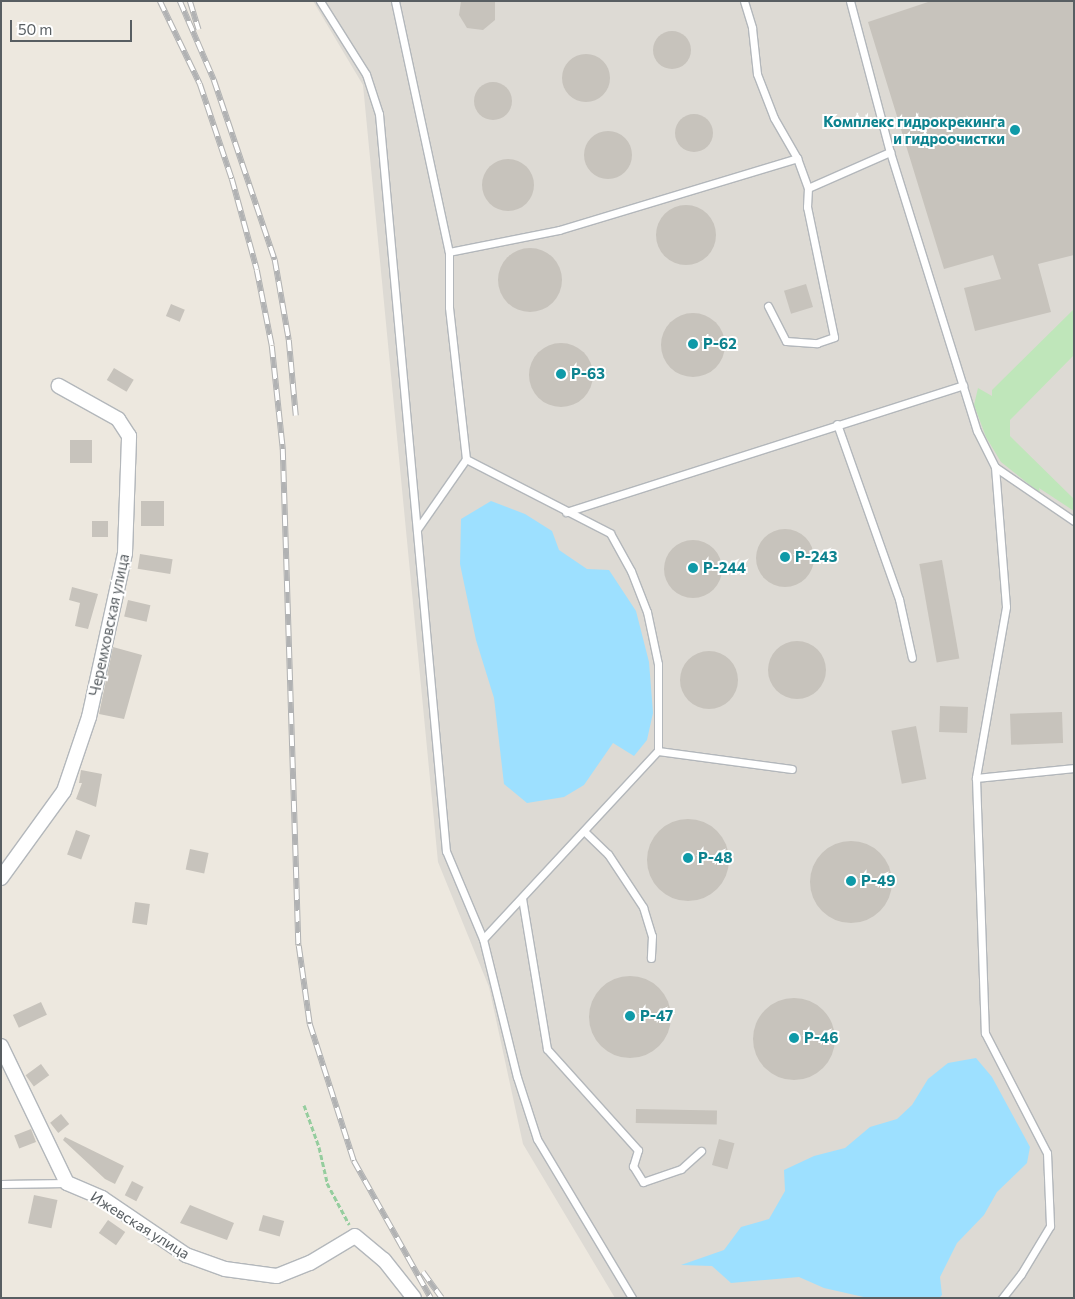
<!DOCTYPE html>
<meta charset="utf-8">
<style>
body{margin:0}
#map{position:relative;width:1075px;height:1299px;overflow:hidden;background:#ede8df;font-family:Commissioner,sans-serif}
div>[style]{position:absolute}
.industrial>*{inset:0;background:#dddad4}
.green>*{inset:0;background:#bfe6ba}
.water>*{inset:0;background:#9de0ff}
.building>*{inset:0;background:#c7c3bc;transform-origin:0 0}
.round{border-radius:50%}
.path>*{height:3px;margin-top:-1.5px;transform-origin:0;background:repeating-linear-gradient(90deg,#95cd9e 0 5px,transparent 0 7.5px)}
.roads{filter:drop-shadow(1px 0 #b3b7bb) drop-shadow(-1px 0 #b3b7bb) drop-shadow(0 1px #b3b7bb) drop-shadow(0 -1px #b3b7bb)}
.service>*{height:7px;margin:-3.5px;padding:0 3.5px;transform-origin:3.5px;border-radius:3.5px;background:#fff}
.minor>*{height:14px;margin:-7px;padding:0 7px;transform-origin:7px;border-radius:7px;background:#fff}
.rail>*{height:5.5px;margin-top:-2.75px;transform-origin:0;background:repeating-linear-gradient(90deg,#fff 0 11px,#b1b2b3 0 22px);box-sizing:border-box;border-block:1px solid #b1b2b3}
.dots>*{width:14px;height:14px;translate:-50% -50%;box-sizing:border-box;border:2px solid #fff;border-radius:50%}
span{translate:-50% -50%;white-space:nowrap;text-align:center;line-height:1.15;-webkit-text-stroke:4px #fff;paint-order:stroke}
.culture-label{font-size:15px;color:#0d838f;font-weight:700}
.right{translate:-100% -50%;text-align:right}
.left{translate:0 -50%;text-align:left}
.street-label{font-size:15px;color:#585e62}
.frame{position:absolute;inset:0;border:2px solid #585e62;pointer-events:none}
.scale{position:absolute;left:10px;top:20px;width:122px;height:22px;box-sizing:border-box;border:2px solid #585e62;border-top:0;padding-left:6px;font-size:15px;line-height:18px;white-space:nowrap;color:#585e62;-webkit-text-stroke:4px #fff;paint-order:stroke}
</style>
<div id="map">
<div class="industrial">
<i style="clip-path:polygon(313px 1px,1074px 1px,1074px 1298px,615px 1298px,523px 1144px,489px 987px,438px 862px,363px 85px)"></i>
</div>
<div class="green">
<i style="clip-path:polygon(1074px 309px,1074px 355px,1010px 420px,1010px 436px,1074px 499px,1074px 511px,1039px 488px,1040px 493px,1001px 462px,986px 437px,974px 405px,978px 388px,992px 396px,992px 390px)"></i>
</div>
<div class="water">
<i style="clip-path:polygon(491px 501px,525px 514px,552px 531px,559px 550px,587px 569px,609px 570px,636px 611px,649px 662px,653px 713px,647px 740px,634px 756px,613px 743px,584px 785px,564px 797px,527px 803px,504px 784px,494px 698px,476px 640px,460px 564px,461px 519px)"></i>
<i style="clip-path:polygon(976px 1058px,992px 1077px,1030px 1147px,1027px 1163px,997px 1192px,984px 1215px,957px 1243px,940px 1277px,942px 1295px,939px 1298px,868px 1298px,824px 1288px,799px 1277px,731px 1283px,712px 1266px,681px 1265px,724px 1250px,741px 1227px,769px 1219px,785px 1191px,784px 1170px,814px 1156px,845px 1148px,870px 1127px,897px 1119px,912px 1105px,928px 1079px,948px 1063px)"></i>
</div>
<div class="building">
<i style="clip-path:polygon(461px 1px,495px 1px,495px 20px,483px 30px,467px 28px,459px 15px)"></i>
<i style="clip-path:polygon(931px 1px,1074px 1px,1074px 255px,1038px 264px,1051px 312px,975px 331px,964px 288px,1001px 279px,993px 255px,944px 269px,868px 22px)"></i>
<i class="round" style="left:653px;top:31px;width:38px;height:38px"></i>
<i class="round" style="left:562px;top:54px;width:48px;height:48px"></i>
<i class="round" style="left:474px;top:82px;width:38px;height:38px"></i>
<i class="round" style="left:675px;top:114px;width:38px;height:38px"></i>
<i class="round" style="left:584px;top:131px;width:48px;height:48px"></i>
<i class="round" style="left:482px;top:159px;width:52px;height:52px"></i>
<i class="round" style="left:656px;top:205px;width:60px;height:60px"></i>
<i class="round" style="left:498px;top:248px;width:64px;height:64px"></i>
<i style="left:806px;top:284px;width:24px;height:23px;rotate:73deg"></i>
<i style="left:171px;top:304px;width:15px;height:13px;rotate:23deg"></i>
<i class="round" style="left:661px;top:313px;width:64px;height:64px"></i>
<i class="round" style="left:529px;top:343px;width:64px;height:64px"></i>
<i style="left:114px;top:368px;width:23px;height:14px;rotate:31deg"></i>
<i style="left:92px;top:440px;width:23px;height:22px;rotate:90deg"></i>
<i style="left:141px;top:501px;width:23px;height:25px"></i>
<i style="left:92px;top:521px;width:16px;height:16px"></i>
<i class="round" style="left:756px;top:529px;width:58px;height:58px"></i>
<i class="round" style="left:664px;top:540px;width:58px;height:58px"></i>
<i style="left:140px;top:554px;width:33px;height:15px;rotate:9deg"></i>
<i style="left:942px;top:560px;width:100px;height:23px;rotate:80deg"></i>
<i style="clip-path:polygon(72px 587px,98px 594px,88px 629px,75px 626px,80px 603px,69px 600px)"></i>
<i style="left:128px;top:600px;width:23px;height:17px;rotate:13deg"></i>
<i class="round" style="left:768px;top:641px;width:58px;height:58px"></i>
<i style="clip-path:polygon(113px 647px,142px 655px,124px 719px,99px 714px)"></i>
<i class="round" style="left:680px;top:651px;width:58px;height:58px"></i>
<i style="left:940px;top:706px;width:28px;height:26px;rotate:2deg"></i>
<i style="left:1062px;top:712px;width:31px;height:52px;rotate:88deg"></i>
<i style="left:916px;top:726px;width:54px;height:25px;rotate:79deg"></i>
<i style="clip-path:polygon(81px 770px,102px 774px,96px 807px,76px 799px,82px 783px,79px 783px)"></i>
<i class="round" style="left:647px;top:819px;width:82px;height:82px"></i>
<i style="left:76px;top:830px;width:15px;height:26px;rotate:20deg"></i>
<i class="round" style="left:810px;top:841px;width:82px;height:82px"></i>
<i style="left:190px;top:849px;width:19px;height:21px;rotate:12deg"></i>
<i style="left:135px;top:902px;width:15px;height:21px;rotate:8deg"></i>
<i class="round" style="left:589px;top:976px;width:82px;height:82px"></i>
<i class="round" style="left:753px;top:998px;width:82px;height:82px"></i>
<i style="left:41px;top:1002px;width:14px;height:31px;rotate:65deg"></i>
<i style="left:41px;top:1064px;width:14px;height:19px;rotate:54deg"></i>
<i style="left:636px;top:1109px;width:81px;height:14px;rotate:1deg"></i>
<i style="left:61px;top:1114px;width:13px;height:14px;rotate:51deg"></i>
<i style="left:31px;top:1129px;width:14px;height:18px;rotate:69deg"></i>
<i style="clip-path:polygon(65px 1137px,124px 1166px,115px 1184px,105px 1179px,63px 1140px)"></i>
<i style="left:719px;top:1139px;width:16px;height:27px;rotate:15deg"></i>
<i style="left:132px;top:1181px;width:13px;height:16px;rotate:27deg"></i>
<i style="left:34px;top:1195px;width:24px;height:29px;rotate:12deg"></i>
<i style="clip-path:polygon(190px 1205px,234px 1223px,227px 1240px,180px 1223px)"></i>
<i style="left:263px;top:1215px;width:22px;height:16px;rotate:16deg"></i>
<i style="left:108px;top:1220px;width:21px;height:16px;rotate:35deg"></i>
</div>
<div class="path">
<i style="left:304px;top:1105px;width:45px;rotate:70.3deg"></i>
<i style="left:319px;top:1147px;width:37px;rotate:77deg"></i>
<i style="left:327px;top:1183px;width:47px;rotate:61.8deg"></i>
</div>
<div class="roads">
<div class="service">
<i style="left:320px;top:1px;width:86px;rotate:57.8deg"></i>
<i style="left:366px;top:74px;width:42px;rotate:72deg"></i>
<i style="left:379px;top:114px;width:740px;rotate:84.81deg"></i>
<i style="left:446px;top:851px;width:95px;rotate:67.2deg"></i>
<i style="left:483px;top:939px;width:142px;rotate:76.2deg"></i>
<i style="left:517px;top:1077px;width:65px;rotate:72.1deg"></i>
<i style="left:537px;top:1139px;width:185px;rotate:59.1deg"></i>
<i style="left:395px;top:1px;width:257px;rotate:77.9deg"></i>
<i style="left:744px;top:1px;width:28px;rotate:73deg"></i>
<i style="left:752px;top:28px;width:46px;rotate:83.8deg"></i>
<i style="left:757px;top:74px;width:47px;rotate:68.9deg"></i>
<i style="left:774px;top:118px;width:46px;rotate:60.1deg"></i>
<i style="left:850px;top:1px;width:156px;rotate:75.2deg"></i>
<i style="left:890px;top:152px;width:292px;rotate:72.7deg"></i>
<i style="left:977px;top:431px;width:40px;rotate:63.4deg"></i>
<i style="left:995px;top:467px;width:96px;rotate:34.4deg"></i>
<i style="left:768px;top:306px;width:39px;rotate:63deg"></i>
<i style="left:786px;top:341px;width:31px;rotate:4deg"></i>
<i style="left:817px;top:343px;width:18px;rotate:-19deg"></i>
<i style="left:834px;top:337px;width:133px;rotate:-101.7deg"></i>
<i style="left:807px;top:207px;width:19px;rotate:-87deg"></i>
<i style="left:837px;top:424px;width:186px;rotate:70.5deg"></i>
<i style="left:899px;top:599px;width:60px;rotate:77.6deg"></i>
<i style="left:995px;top:467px;width:140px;rotate:85.5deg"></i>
<i style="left:1006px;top:607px;width:174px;rotate:100deg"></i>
<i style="left:976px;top:778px;width:255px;rotate:88deg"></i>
<i style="left:985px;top:1033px;width:135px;rotate:62.7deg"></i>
<i style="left:1047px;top:1153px;width:73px;rotate:87.6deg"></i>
<i style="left:1050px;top:1226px;width:56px;rotate:121.1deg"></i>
<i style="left:1021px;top:1274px;width:31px;rotate:128deg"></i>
<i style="left:566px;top:512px;width:417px;rotate:-17.7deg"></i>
<i style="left:418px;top:528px;width:84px;rotate:-55.2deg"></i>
<i style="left:658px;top:751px;width:135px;rotate:7.7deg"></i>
<i style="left:976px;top:778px;width:99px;rotate:-5.8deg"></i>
<i style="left:585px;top:832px;width:32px;rotate:44deg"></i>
<i style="left:608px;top:854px;width:64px;rotate:56.6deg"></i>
<i style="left:643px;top:907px;width:30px;rotate:73deg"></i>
<i style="left:652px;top:936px;width:22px;rotate:93deg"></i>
<i style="left:522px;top:898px;width:153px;rotate:80.6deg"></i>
<i style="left:547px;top:1049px;width:136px;rotate:48deg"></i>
<i style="left:638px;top:1150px;width:17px;rotate:107deg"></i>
<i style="left:633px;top:1166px;width:19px;rotate:58deg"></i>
<i style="left:643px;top:1182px;width:40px;rotate:-18.9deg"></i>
<i style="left:681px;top:1169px;width:27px;rotate:-42deg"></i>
<i style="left:483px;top:939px;width:257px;rotate:-47.1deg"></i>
<i style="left:658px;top:751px;width:87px;rotate:-90deg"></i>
<i style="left:658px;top:664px;width:53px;rotate:-101.9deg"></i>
<i style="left:647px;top:612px;width:44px;rotate:-111.3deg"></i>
<i style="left:631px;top:571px;width:43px;rotate:-118.9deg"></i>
<i style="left:610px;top:533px;width:162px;rotate:-152.8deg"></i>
<i style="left:466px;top:459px;width:153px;rotate:-96.4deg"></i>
<i style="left:449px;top:307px;width:55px;rotate:-90deg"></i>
<i style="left:449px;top:252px;width:112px;rotate:-11.3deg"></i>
<i style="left:559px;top:230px;width:249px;rotate:-16.8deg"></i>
<i style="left:797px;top:158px;width:32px;rotate:70deg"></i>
<i style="left:808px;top:188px;width:90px;rotate:-23.7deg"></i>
<i style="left:1px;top:1184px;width:66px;rotate:-0.9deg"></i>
</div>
<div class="minor">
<i style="left:1px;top:878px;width:107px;rotate:-54.1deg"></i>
<i style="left:64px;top:791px;width:78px;rotate:-71.3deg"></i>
<i style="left:89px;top:717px;width:168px;rotate:-77.6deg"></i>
<i style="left:125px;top:553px;width:117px;rotate:-88deg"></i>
<i style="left:129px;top:436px;width:20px;rotate:-123deg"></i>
<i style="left:118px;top:419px;width:68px;rotate:-150.8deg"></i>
<i style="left:1px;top:1046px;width:152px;rotate:64.3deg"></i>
<i style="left:67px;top:1183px;width:38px;rotate:23deg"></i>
<i style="left:102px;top:1198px;width:102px;rotate:34.2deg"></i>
<i style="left:186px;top:1255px;width:41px;rotate:19.7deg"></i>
<i style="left:225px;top:1269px;width:52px;rotate:7.7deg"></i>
<i style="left:277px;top:1276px;width:35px;rotate:-22deg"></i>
<i style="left:310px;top:1263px;width:52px;rotate:-31deg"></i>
<i style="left:355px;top:1236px;width:38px;rotate:40deg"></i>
<i style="left:384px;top:1260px;width:48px;rotate:51.7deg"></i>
</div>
</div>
<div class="rail">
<i style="left:160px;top:1px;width:92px;rotate:64.3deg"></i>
<i style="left:200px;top:84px;width:100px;rotate:71.4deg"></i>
<i style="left:232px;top:179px;width:94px;rotate:74.6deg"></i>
<i style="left:257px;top:270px;width:77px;rotate:78.8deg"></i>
<i style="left:272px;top:346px;width:104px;rotate:83.9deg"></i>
<i style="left:283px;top:449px;width:497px;rotate:88.2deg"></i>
<i style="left:299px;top:946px;width:79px;rotate:82deg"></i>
<i style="left:310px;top:1024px;width:144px;rotate:72.2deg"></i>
<i style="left:354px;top:1161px;width:157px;rotate:60.7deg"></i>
<i style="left:180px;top:1px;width:86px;rotate:66.7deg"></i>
<i style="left:214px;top:80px;width:190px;rotate:71.3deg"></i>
<i style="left:275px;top:260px;width:81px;rotate:80.1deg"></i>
<i style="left:289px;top:340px;width:76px;rotate:84.7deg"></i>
<i style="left:190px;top:1px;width:30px;rotate:73deg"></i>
<i style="left:423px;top:1272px;width:32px;rotate:54deg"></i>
</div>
<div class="dots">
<i style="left:1015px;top:130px;background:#0f9aa8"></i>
<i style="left:693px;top:344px;background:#0f9aa8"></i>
<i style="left:561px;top:374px;background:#0f9aa8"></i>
<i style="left:785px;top:557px;background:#0f9aa8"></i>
<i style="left:693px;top:568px;background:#0f9aa8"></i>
<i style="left:688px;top:858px;background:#0f9aa8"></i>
<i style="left:851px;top:881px;background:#0f9aa8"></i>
<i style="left:630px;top:1016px;background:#0f9aa8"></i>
<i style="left:794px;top:1038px;background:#0f9aa8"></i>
</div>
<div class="culture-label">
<span class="right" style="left:1005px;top:130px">Комплекс гидрокрекинга<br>и гидроочистки</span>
<span class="left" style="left:703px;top:344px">Р-62</span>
<span class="left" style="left:571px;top:374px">Р-63</span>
<span class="left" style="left:795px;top:557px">Р-243</span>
<span class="left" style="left:703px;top:568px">Р-244</span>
<span class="left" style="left:698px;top:858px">Р-48</span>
<span class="left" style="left:861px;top:881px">Р-49</span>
<span class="left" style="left:640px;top:1016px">Р-47</span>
<span class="left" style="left:804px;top:1038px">Р-46</span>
</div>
<div class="street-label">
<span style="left:109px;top:625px;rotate:-78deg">Черемховская улица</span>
<span style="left:140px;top:1225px;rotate:32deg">Ижевская улица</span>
</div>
<div class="frame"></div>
<div class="scale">50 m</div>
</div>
